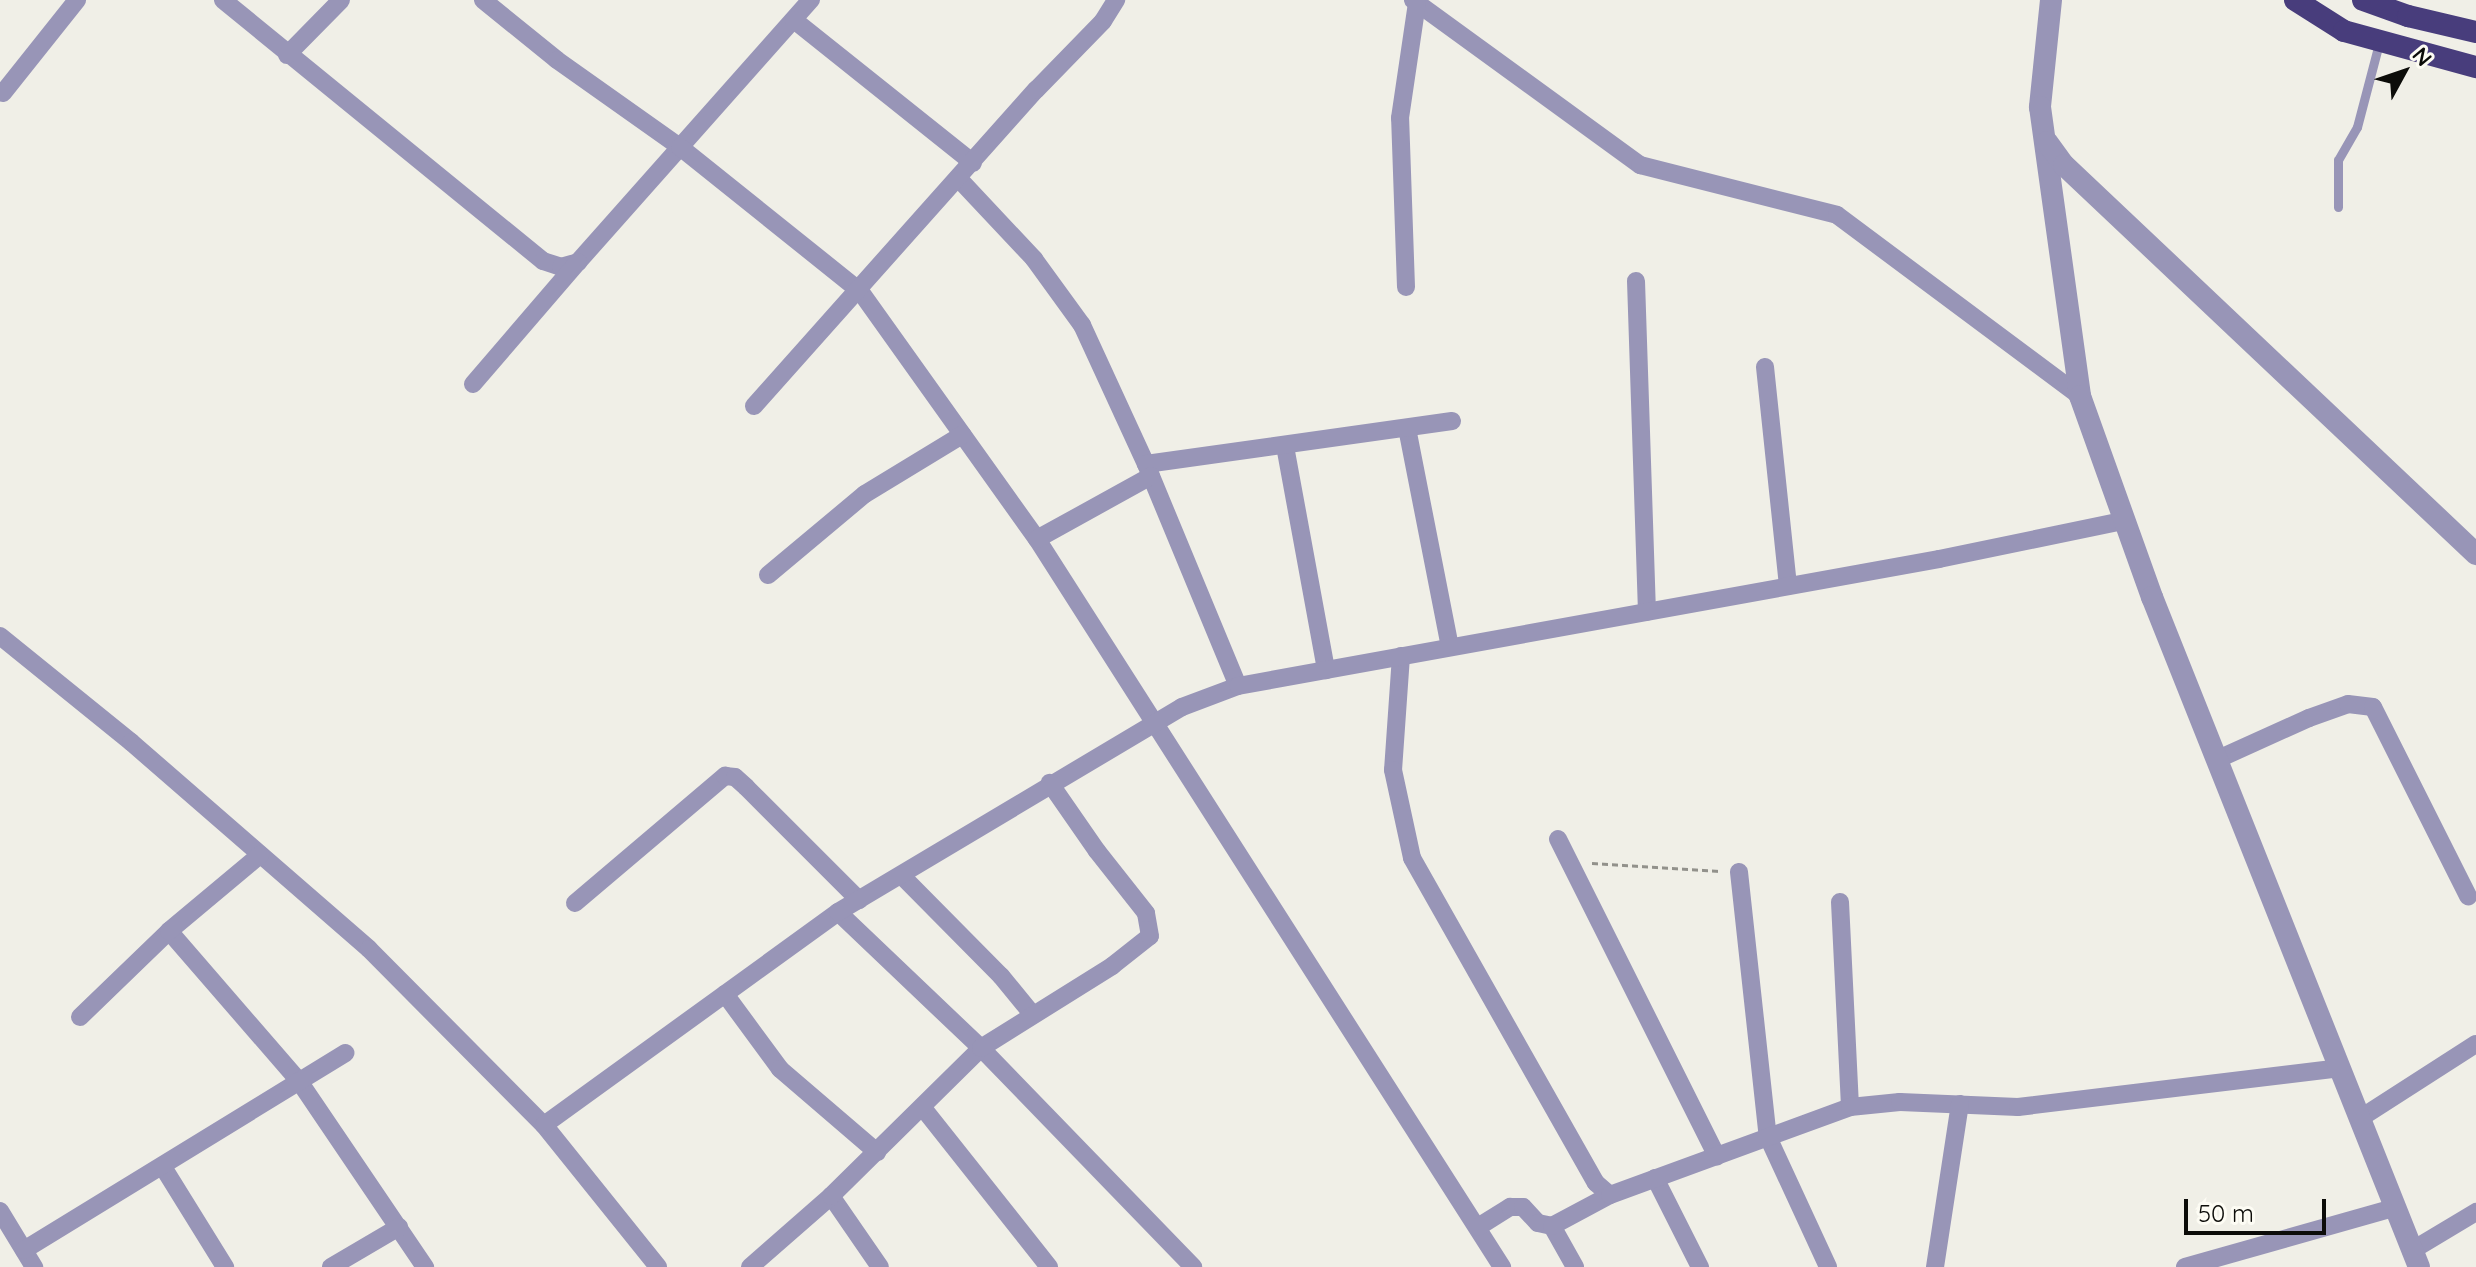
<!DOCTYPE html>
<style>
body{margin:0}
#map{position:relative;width:2476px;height:1267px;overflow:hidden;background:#f0efe7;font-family:Quicksand,sans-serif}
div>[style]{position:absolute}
.path>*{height:3px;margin-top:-1.5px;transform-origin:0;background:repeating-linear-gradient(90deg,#92918b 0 6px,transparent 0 10px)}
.service>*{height:9px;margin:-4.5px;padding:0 4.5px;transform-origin:4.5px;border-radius:4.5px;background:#9895b7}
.minor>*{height:18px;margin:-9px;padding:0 9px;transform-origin:9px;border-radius:9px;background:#9895b7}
.tertiary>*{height:22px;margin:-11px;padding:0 11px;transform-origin:11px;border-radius:11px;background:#9895b7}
.trunk>*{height:22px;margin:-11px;padding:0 11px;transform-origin:11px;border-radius:11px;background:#483d7c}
span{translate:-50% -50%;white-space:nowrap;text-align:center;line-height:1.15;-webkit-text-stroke:8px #fdfcf4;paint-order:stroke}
.north{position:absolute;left:2364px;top:32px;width:80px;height:80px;-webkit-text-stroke:6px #fdfcf4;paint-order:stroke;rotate:50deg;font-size:22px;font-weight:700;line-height:32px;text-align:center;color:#0c0c09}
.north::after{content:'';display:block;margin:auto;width:28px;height:36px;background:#0c0c09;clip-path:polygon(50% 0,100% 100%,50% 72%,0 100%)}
.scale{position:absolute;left:2184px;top:1199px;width:142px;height:36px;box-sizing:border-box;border:4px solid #0c0c09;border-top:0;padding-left:10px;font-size:24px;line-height:28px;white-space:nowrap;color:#0c0c09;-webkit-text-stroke:6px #fdfcf4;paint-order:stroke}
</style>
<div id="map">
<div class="path">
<i style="left:1592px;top:863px;width:128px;rotate:3.6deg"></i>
</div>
<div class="service">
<i style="left:2338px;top:207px;width:47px;rotate:-90deg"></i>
<i style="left:2338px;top:160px;width:38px;rotate:-60deg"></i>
<i style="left:2357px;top:127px;width:87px;rotate:-75.3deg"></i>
</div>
<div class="minor">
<i style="left:223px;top:0;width:413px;rotate:39.2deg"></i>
<i style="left:543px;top:261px;width:19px;rotate:18deg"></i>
<i style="left:561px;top:267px;width:18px;rotate:-16deg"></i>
<i style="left:578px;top:262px;width:351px;rotate:-48.4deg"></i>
<i style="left:483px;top:0;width:95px;rotate:39deg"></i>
<i style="left:557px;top:60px;width:151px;rotate:35.3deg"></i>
<i style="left:680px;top:147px;width:231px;rotate:38.7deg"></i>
<i style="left:860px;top:291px;width:305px;rotate:54.5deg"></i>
<i style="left:1037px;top:539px;width:864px;rotate:57.43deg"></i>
<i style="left:1413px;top:0;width:281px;rotate:36deg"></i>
<i style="left:1640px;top:165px;width:203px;rotate:14.2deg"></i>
<i style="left:1837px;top:215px;width:303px;rotate:36.7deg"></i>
<i style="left:794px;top:20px;width:229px;rotate:38.6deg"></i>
<i style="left:287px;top:55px;width:77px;rotate:-45.5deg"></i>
<i style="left:3px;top:93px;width:119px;rotate:-51.5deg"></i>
<i style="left:959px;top:179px;width:110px;rotate:46.8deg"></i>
<i style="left:1034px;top:259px;width:82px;rotate:54deg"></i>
<i style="left:1082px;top:325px;width:153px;rotate:65.3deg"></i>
<i style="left:1146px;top:464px;width:240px;rotate:67.5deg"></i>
<i style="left:1636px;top:281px;width:331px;rotate:88.1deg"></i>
<i style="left:1406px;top:287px;width:169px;rotate:-92deg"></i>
<i style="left:1400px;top:118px;width:116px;rotate:-81.6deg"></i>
<i style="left:1765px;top:367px;width:220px;rotate:84deg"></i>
<i style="left:473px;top:384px;width:161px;rotate:-49.3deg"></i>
<i style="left:754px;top:406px;width:424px;rotate:-48.3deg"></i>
<i style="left:1036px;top:90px;width:96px;rotate:-45.8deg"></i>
<i style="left:1103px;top:21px;width:25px;rotate:-58deg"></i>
<i style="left:1407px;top:428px;width:223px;rotate:78.9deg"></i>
<i style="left:1285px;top:446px;width:228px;rotate:79.6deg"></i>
<i style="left:1146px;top:464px;width:309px;rotate:-8deg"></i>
<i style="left:1037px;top:539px;width:130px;rotate:-28.9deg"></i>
<i style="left:768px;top:575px;width:126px;rotate:-39.9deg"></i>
<i style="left:865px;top:494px;width:114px;rotate:-31.3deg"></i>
<i style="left:0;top:636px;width:169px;rotate:39deg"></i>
<i style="left:131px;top:742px;width:315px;rotate:41deg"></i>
<i style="left:369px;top:949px;width:248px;rotate:45.2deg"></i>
<i style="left:544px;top:1125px;width:182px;rotate:51.2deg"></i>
<i style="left:1401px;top:656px;width:114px;rotate:94deg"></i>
<i style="left:1393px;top:770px;width:90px;rotate:77.8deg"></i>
<i style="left:1412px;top:858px;width:373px;rotate:60.5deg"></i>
<i style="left:1596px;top:1183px;width:18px;rotate:41deg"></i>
<i style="left:2216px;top:760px;width:102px;rotate:-24.3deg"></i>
<i style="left:2309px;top:718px;width:41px;rotate:-19.7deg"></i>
<i style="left:2348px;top:704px;width:25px;rotate:7deg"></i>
<i style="left:2373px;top:707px;width:212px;rotate:63.3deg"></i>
<i style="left:1558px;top:839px;width:355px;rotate:63.4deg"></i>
<i style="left:1739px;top:872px;width:267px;rotate:83.8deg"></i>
<i style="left:1768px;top:1137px;width:143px;rotate:65.2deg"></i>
<i style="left:902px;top:876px;width:141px;rotate:45.3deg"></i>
<i style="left:1001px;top:976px;width:50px;rotate:50.6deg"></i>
<i style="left:1840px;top:902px;width:205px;rotate:87.2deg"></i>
<i style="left:575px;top:903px;width:197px;rotate:-40.3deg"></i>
<i style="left:725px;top:776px;width:10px;rotate:6deg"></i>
<i style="left:735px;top:777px;width:15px;rotate:42deg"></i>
<i style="left:746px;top:787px;width:160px;rotate:45deg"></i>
<i style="left:838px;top:912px;width:197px;rotate:43.6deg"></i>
<i style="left:981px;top:1048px;width:305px;rotate:45.9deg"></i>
<i style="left:169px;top:931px;width:198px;rotate:49.1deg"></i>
<i style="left:299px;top:1081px;width:225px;rotate:55.9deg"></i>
<i style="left:725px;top:994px;width:93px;rotate:53.7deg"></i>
<i style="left:780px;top:1069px;width:128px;rotate:40.6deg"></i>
<i style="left:80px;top:1017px;width:124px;rotate:-44deg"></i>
<i style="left:169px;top:931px;width:119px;rotate:-39.9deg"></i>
<i style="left:923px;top:1108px;width:203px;rotate:51.6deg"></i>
<i style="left:2359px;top:1119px;width:139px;rotate:-32.7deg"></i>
<i style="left:544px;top:1125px;width:363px;rotate:-35.9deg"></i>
<i style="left:838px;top:912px;width:400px;rotate:-30.8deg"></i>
<i style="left:1182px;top:707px;width:60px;rotate:-20.6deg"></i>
<i style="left:1238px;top:686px;width:712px;rotate:-10.27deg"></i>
<i style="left:1939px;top:559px;width:188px;rotate:-11.7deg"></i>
<i style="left:163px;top:1167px;width:118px;rotate:58.2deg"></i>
<i style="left:1655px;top:1178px;width:100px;rotate:63.2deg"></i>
<i style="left:831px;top:1196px;width:86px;rotate:55.4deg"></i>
<i style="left:0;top:1211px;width:66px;rotate:58.7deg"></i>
<i style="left:1552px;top:1226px;width:47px;rotate:60.7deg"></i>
<i style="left:1478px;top:1227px;width:38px;rotate:-32deg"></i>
<i style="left:1510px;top:1207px;width:13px"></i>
<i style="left:1523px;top:1207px;width:22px;rotate:47deg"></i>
<i style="left:1538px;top:1223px;width:14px;rotate:12deg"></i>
<i style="left:1552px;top:1226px;width:66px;rotate:-28.1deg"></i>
<i style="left:1610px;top:1195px;width:256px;rotate:-20.1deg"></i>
<i style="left:1850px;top:1107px;width:50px;rotate:-5.7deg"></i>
<i style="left:1900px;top:1102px;width:118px;rotate:2.4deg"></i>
<i style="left:2018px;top:1107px;width:323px;rotate:-6.9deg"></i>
<i style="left:24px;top:1250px;width:377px;rotate:-31.5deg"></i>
<i style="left:2411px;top:1251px;width:76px;rotate:-31deg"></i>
<i style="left:331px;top:1267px;width:79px;rotate:-30.5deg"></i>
<i style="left:750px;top:1267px;width:108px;rotate:-41.2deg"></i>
<i style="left:831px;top:1196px;width:211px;rotate:-44.6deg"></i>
<i style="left:981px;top:1048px;width:155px;rotate:-32deg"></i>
<i style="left:1112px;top:966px;width:48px;rotate:-38.3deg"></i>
<i style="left:1150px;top:936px;width:23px;rotate:-100deg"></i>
<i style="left:1146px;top:913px;width:79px;rotate:-128.3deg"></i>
<i style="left:1097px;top:851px;width:83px;rotate:-124.7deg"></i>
<i style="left:1935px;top:1267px;width:165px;rotate:-81.3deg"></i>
<i style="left:2185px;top:1267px;width:217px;rotate:-15.8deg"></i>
</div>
<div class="tertiary">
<i style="left:2051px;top:0;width:108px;rotate:95.9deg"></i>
<i style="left:2040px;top:107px;width:292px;rotate:82.1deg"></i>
<i style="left:2080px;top:396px;width:214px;rotate:70.3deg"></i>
<i style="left:2152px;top:597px;width:721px;rotate:68.27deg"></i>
<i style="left:2047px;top:142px;width:29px;rotate:54deg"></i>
<i style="left:2064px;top:165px;width:567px;rotate:43.36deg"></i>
</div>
<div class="trunk">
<i style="left:2295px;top:0;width:58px;rotate:32.3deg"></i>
<i style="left:2344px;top:31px;width:137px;rotate:15.3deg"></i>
<i style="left:2363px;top:0;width:48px;rotate:19.6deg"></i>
<i style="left:2408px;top:16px;width:70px;rotate:13.2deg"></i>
</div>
<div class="north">N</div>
<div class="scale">50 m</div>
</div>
